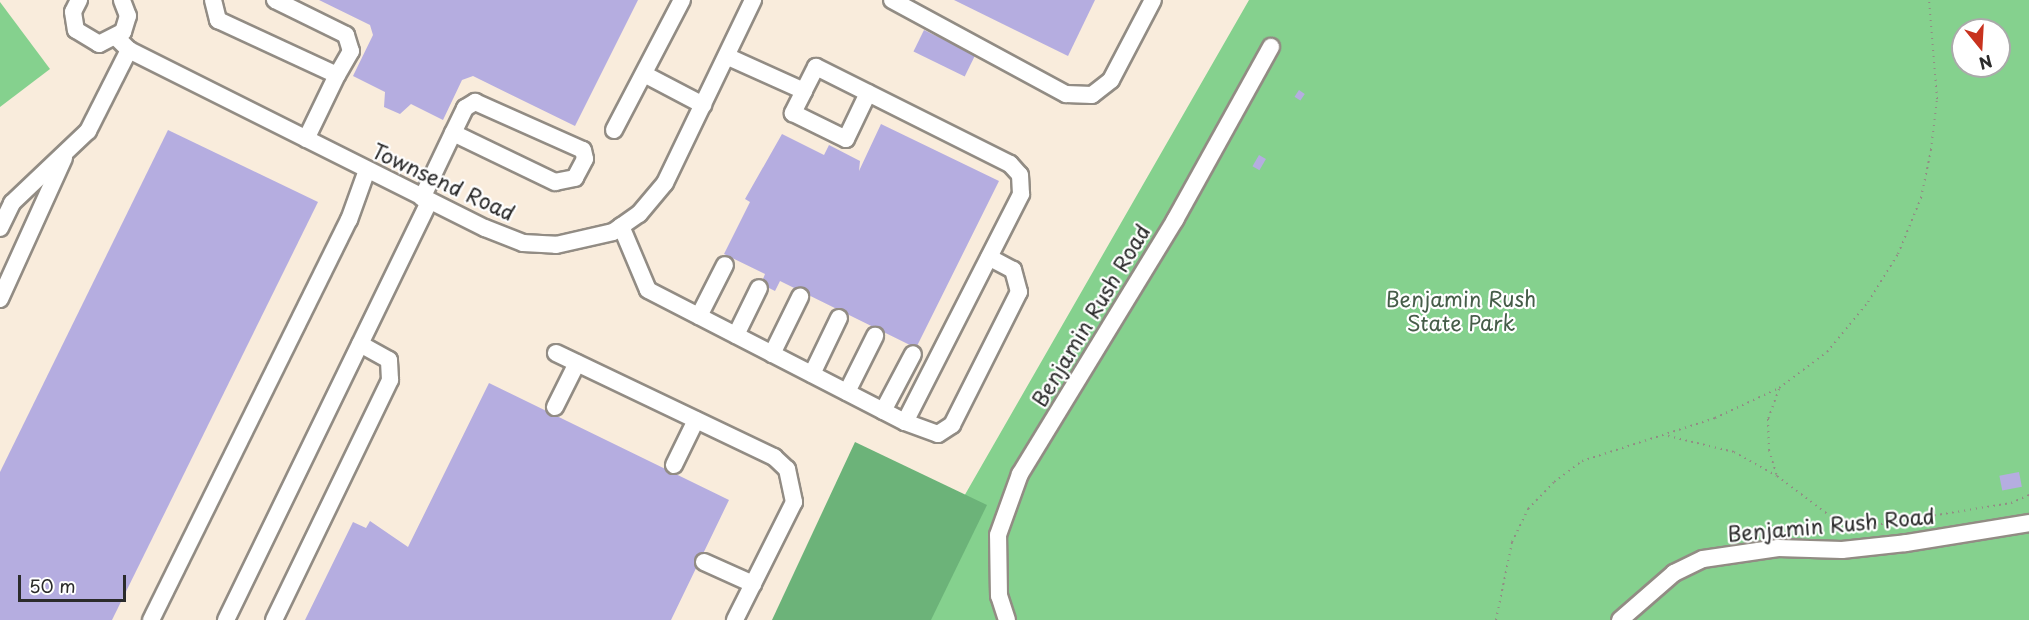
<!DOCTYPE html>
<style>
body{margin:0}
#map{position:relative;width:2029px;height:620px;overflow:hidden;background:#f9ecdc;font-family:"Playpen Sans",sans-serif}
div>[style]{position:absolute}
.green>*{inset:0;background:#85d18e}
.forest>*{inset:0;background:#6cb379}
.building>*{inset:0;background:#b5ade0;transform-origin:0 0}
.path>*{height:2px;margin-top:-1px;transform-origin:0;background:repeating-linear-gradient(90deg,#928c84 0 1.5px,transparent 0 6px)}
.roads{filter:drop-shadow(2px 0 #928c84) drop-shadow(-2px 0 #928c84) drop-shadow(0 2px #928c84) drop-shadow(0 -2px #928c84)}
.minor>*{height:16px;margin:-8px;padding:0 8px;transform-origin:8px;border-radius:8px;background:#fff}
span{translate:-50% -50%;white-space:nowrap;text-align:center;line-height:1.15;-webkit-text-stroke:4.5px #fff;paint-order:stroke}
.street-label{font-size:21px;color:#2b2b2b}
.park-label{font-size:21px;color:#465d49}
.north{position:absolute;left:1951px;top:18px;width:60px;height:60px;box-sizing:border-box;background:#fff;border:2px solid #aaa;border-radius:50%;rotate:162deg;font-size:16px;font-weight:700;line-height:24px;text-align:center;color:#2b2b2b}
.north::after{content:'';display:block;margin:auto;width:21px;height:27px;background:#c8321e;clip-path:polygon(50% 0,100% 100%,50% 72%,0 100%)}
.scale{position:absolute;left:18px;top:575px;width:108px;height:27px;box-sizing:border-box;border:3px solid #2b2b2b;border-top:0;padding-left:8px;font-size:18px;line-height:21px;white-space:nowrap;color:#2b2b2b;-webkit-text-stroke:4px #fff;paint-order:stroke}
</style>
<div id="map">
<div class="green">
<i style="clip-path:polygon(evenodd,1249px 0,2029px 0,2029px 620px,893px 620px,1249px 0,1963px 30px,1999px 30px,1999px 66px,1963px 66px,1963px 30px)"></i>
<i style="clip-path:polygon(0 2px,50px 69px,0 107px)"></i>
</div>
<div class="forest">
<i style="clip-path:polygon(855px 442px,987px 505px,931px 620px,772px 620px)"></i>
</div>
<div class="building">
<i style="clip-path:polygon(319px 0,638px 0,575px 126px,473px 76px,462px 80px,443px 120px,411px 104px,400px 114px,384px 107px,385px 92px,353px 76px,373px 35px,370px 25px)"></i>
<i style="clip-path:polygon(954px 0,1095px 0,1068px 56px)"></i>
<i style="left:924px;top:30px;width:57px;height:24px;rotate:26deg"></i>
<i style="left:1299px;top:90px;width:7px;height:8px;rotate:34deg"></i>
<i style="clip-path:polygon(881px 124px,999px 181px,916px 348px,780px 281px,775px 291px,761px 284px,765px 274px,724px 254px,750px 202px,745px 199px,782px 134px,824px 155px,829px 145px,860px 161px,859px 171px)"></i>
<i style="clip-path:polygon(168px 130px,318px 202px,112px 620px,0 620px,0 472px)"></i>
<i style="left:1259px;top:155px;width:8px;height:13px;rotate:30deg"></i>
<i style="clip-path:polygon(489px 383px,729px 500px,671px 620px,305px 620px,353px 522px,366px 528px,370px 521px,408px 547px)"></i>
<i style="left:2019px;top:472px;width:15px;height:20px;rotate:79deg"></i>
</div>
<div class="path">
<i style="left:1779px;top:389px;width:32px;rotate:110deg"></i>
<i style="left:1768px;top:419px;width:31px;rotate:88deg"></i>
<i style="left:1769px;top:450px;width:27px;rotate:73deg"></i>
<i style="left:1777px;top:476px;width:66px;rotate:37deg"></i>
<i style="left:1830px;top:516px;width:46px;rotate:11.3deg"></i>
<i style="left:1875px;top:525px;width:138px;rotate:-9.2deg"></i>
<i style="left:2011px;top:503px;width:20px;rotate:-24deg"></i>
<i style="left:1668px;top:436px;width:68px;rotate:13.6deg"></i>
<i style="left:1734px;top:452px;width:49px;rotate:29.2deg"></i>
<i style="left:1496px;top:620px;width:80px;rotate:-78.4deg"></i>
<i style="left:1512px;top:542px;width:37px;rotate:-64deg"></i>
<i style="left:1528px;top:509px;width:37px;rotate:-46deg"></i>
<i style="left:1554px;top:482px;width:35px;rotate:-37deg"></i>
<i style="left:1582px;top:461px;width:140px;rotate:-17.9deg"></i>
<i style="left:1715px;top:418px;width:71px;rotate:-25.1deg"></i>
<i style="left:1779px;top:388px;width:60px;rotate:-36.9deg"></i>
<i style="left:1827px;top:352px;width:65px;rotate:-50.6deg"></i>
<i style="left:1868px;top:302px;width:57px;rotate:-58deg"></i>
<i style="left:1898px;top:254px;width:61px;rotate:-67.7deg"></i>
<i style="left:1921px;top:198px;width:49px;rotate:-78.2deg"></i>
<i style="left:1931px;top:150px;width:51px;rotate:-83.3deg"></i>
<i style="left:1937px;top:99px;width:99px;rotate:-94.6deg"></i>
</div>
<div class="roads">
<div class="minor">
<i style="left:79px;top:0;width:13px;rotate:117deg"></i>
<i style="left:73px;top:12px;width:18px;rotate:81deg"></i>
<i style="left:76px;top:30px;width:27px;rotate:31deg"></i>
<i style="left:99px;top:44px;width:27px;rotate:-27deg"></i>
<i style="left:123px;top:32px;width:17px;rotate:-73deg"></i>
<i style="left:128px;top:16px;width:17px;rotate:-111deg"></i>
<i style="left:213px;top:0;width:21px;rotate:76deg"></i>
<i style="left:218px;top:20px;width:131px;rotate:24.8deg"></i>
<i style="left:337px;top:75px;width:71px;rotate:115.8deg"></i>
<i style="left:275px;top:0;width:79px;rotate:26.2deg"></i>
<i style="left:346px;top:35px;width:17px;rotate:73deg"></i>
<i style="left:351px;top:51px;width:28px;rotate:120deg"></i>
<i style="left:892px;top:0;width:198px;rotate:28.4deg"></i>
<i style="left:1066px;top:94px;width:26px;rotate:2deg"></i>
<i style="left:1092px;top:95px;width:24px;rotate:-38deg"></i>
<i style="left:1111px;top:80px;width:90px;rotate:-62.3deg"></i>
<i style="left:117px;top:38px;width:17px;rotate:45deg"></i>
<i style="left:129px;top:50px;width:398px;rotate:26.6deg"></i>
<i style="left:485px;top:228px;width:41px;rotate:21.5deg"></i>
<i style="left:523px;top:243px;width:33px;rotate:3deg"></i>
<i style="left:556px;top:245px;width:58px;rotate:-12.8deg"></i>
<i style="left:613px;top:232px;width:32px;rotate:-35deg"></i>
<i style="left:639px;top:214px;width:40px;rotate:-50deg"></i>
<i style="left:665px;top:183px;width:203px;rotate:-64.3deg"></i>
<i style="left:644px;top:74px;width:67px;rotate:27.7deg"></i>
<i style="left:804px;top:91px;width:25px;rotate:117deg"></i>
<i style="left:793px;top:113px;width:59px;rotate:26.1deg"></i>
<i style="left:846px;top:139px;width:51px;rotate:-64.4deg"></i>
<i style="left:614px;top:130px;width:147px;rotate:-62.4deg"></i>
<i style="left:422px;top:198px;width:72px;rotate:-64.5deg"></i>
<i style="left:453px;top:133px;width:28px;rotate:-64deg"></i>
<i style="left:465px;top:108px;width:12px;rotate:-31deg"></i>
<i style="left:475px;top:102px;width:118px;rotate:24deg"></i>
<i style="left:583px;top:150px;width:9px;rotate:77deg"></i>
<i style="left:585px;top:159px;width:21px;rotate:118deg"></i>
<i style="left:575px;top:178px;width:20px;rotate:169deg"></i>
<i style="left:555px;top:182px;width:113px;rotate:-154.3deg"></i>
<i style="left:621px;top:226px;width:69px;rotate:67.1deg"></i>
<i style="left:648px;top:290px;width:289px;rotate:27.2deg"></i>
<i style="left:905px;top:422px;width:256px;rotate:-63deg"></i>
<i style="left:1021px;top:194px;width:19px;rotate:-93deg"></i>
<i style="left:1020px;top:175px;width:15px;rotate:-132deg"></i>
<i style="left:1010px;top:164px;width:217px;rotate:-153.4deg"></i>
<i style="left:816px;top:67px;width:27px;rotate:117deg"></i>
<i style="left:804px;top:91px;width:85px;rotate:-155.8deg"></i>
<i style="left:0;top:228px;width:28px;rotate:-64deg"></i>
<i style="left:12px;top:203px;width:105px;rotate:-43.5deg"></i>
<i style="left:88px;top:131px;width:91px;rotate:-63.2deg"></i>
<i style="left:0;top:299px;width:155px;rotate:-65.6deg"></i>
<i style="left:699px;top:316px;width:57px;rotate:-63deg"></i>
<i style="left:736px;top:335px;width:52px;rotate:-63.9deg"></i>
<i style="left:556px;top:353px;width:242px;rotate:25.5deg"></i>
<i style="left:774px;top:457px;width:18px;rotate:43deg"></i>
<i style="left:787px;top:469px;width:34px;rotate:78deg"></i>
<i style="left:794px;top:502px;width:132px;rotate:116.6deg"></i>
<i style="left:772px;top:354px;width:64px;rotate:-63.8deg"></i>
<i style="left:812px;top:374px;width:62px;rotate:-64.3deg"></i>
<i style="left:847px;top:392px;width:63px;rotate:-63.4deg"></i>
<i style="left:555px;top:407px;width:49px;rotate:-63.4deg"></i>
<i style="left:883px;top:411px;width:64px;rotate:-62.2deg"></i>
<i style="left:905px;top:422px;width:35px;rotate:20deg"></i>
<i style="left:938px;top:434px;width:17px;rotate:-33deg"></i>
<i style="left:952px;top:425px;width:149px;rotate:-63.3deg"></i>
<i style="left:1019px;top:292px;width:23px;rotate:-105deg"></i>
<i style="left:1013px;top:270px;width:27px;rotate:-152deg"></i>
<i style="left:674px;top:465px;width:50px;rotate:-63.9deg"></i>
<i style="left:704px;top:562px;width:54px;rotate:24.2deg"></i>
<i style="left:151px;top:620px;width:446px;rotate:-63.7deg"></i>
<i style="left:349px;top:220px;width:53px;rotate:-70.2deg"></i>
<i style="left:226px;top:620px;width:465px;rotate:-64.1deg"></i>
<i style="left:274px;top:620px;width:267px;rotate:-64.2deg"></i>
<i style="left:390px;top:380px;width:20px;rotate:-93deg"></i>
<i style="left:389px;top:360px;width:33px;rotate:-151deg"></i>
<i style="left:1007px;top:620px;width:25px;rotate:-108deg"></i>
<i style="left:999px;top:596px;width:61px;rotate:-90.9deg"></i>
<i style="left:998px;top:535px;width:65px;rotate:-70.2deg"></i>
<i style="left:1020px;top:474px;width:298px;rotate:-58.6deg"></i>
<i style="left:1175px;top:220px;width:198px;rotate:-61deg"></i>
<i style="left:1620px;top:620px;width:72px;rotate:-41deg"></i>
<i style="left:1674px;top:573px;width:32px;rotate:-26deg"></i>
<i style="left:1703px;top:559px;width:76px;rotate:-8.3deg"></i>
<i style="left:1778px;top:548px;width:64px;rotate:1.8deg"></i>
<i style="left:1842px;top:550px;width:64px;rotate:-6.2deg"></i>
<i style="left:1906px;top:543px;width:125px;rotate:-9.2deg"></i>
</div>
</div>
<div class="street-label">
<span style="left:444px;top:181px;rotate:25deg">Townsend Road</span>
<span style="left:1090px;top:315px;rotate:-59deg">Benjamin Rush Road</span>
<span style="left:1831px;top:524px;rotate:-5deg">Benjamin Rush Road</span>
</div>
<div class="park-label">
<span style="left:1461px;top:310px">Benjamin Rush<br>State Park</span>
</div>
<div class="north">N</div>
<div class="scale">50 m</div>
</div>
